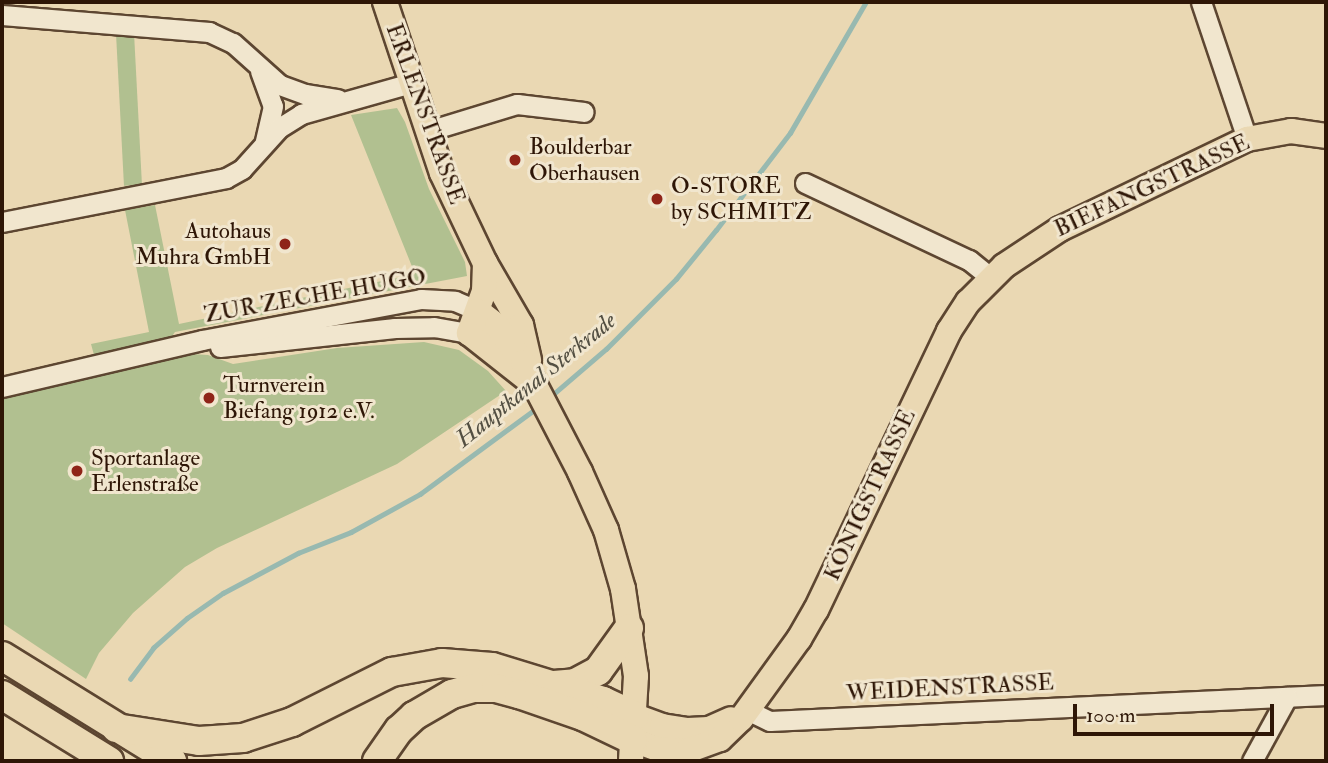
<!DOCTYPE html>
<meta charset="utf-8">
<style>
body{margin:0}
#map{position:relative;width:1328px;height:763px;overflow:hidden;background:#ead8b3;font-family:"IM FELL Double Pica",serif}
div>[style]{position:absolute}
.green>*{inset:0;background:#b1c090;transform-origin:0 0}
.stream>*{height:4.5px;margin:-2.25px;padding:0 2.25px;transform-origin:2.25px;border-radius:2.25px;background:#98b9b0}
.roads{filter:drop-shadow(2px 0 #5d4631) drop-shadow(-2px 0 #5d4631) drop-shadow(0 2px #5d4631) drop-shadow(0 -2px #5d4631)}
.minor>*{height:19px;margin:-9.5px;padding:0 9.5px;transform-origin:9.5px;border-radius:9.5px;background:#f1e6ce}
.major>*{height:24px;margin:-12px;padding:0 12px;transform-origin:12px;border-radius:12px;background:#ead8b3}
.highway>*{height:28px;margin:-14px;padding:0 14px;transform-origin:14px;border-radius:14px;background:#ead8b3}
.dots>*{width:19px;height:19px;translate:-50% -50%;box-sizing:border-box;border:4px solid #f1e6ce;border-radius:50%}
span{translate:-50% -50%;white-space:nowrap;text-align:center;line-height:1.15;-webkit-text-stroke:6px #f1e6ce;paint-order:stroke}
.street-label{font-size:23px;color:#2e1606}
.poi-label{font-size:23px;color:#2e1606}
.left{translate:0 -50%;text-align:left}
.right{translate:-100% -50%;text-align:right}
.water-label{font-size:24px;color:#534f42;font-style:italic}
.frame{position:absolute;inset:0;border:4px solid #2e1606;pointer-events:none}
.scale{position:absolute;left:1073px;top:704px;width:201px;height:32px;box-sizing:border-box;border:4px solid #2e1606;border-top:0;padding-left:9px;font-size:21px;line-height:24px;white-space:nowrap;color:#2e1606;-webkit-text-stroke:5px #f1e6ce;paint-order:stroke}
</style>
<div id="map">
<div class="green">
<i style="left:134px;top:33px;width:152px;height:18px;rotate:87deg"></i>
<i style="clip-path:polygon(397px 108px,405px 122px,429px 189px,465px 262px,467px 276px,175px 332px,170px 339px,94px 355px,91px 344px,149px 332px,125px 210px,155px 205px,179px 324px,415px 274px,351px 115px)"></i>
<i style="clip-path:polygon(424px 342px,459px 350px,488px 371px,506px 391px,397px 464px,217px 548px,185px 567px,133px 613px,99px 653px,86px 679px,2px 623px,2px 397px,192px 354px,208px 355px,233px 364px,337px 348px)"></i>
</div>
<div class="stream">
<i style="left:550px;top:397px;width:74px;rotate:-40.6deg"></i>
<i style="left:606px;top:349px;width:99px;rotate:-45deg"></i>
<i style="left:676px;top:279px;width:63px;rotate:-50.8deg"></i>
<i style="left:716px;top:230px;width:122px;rotate:-52.7deg"></i>
<i style="left:790px;top:133px;width:151px;rotate:-59.9deg"></i>
<i style="left:130px;top:679px;width:39px;rotate:-53deg"></i>
<i style="left:153px;top:648px;width:45px;rotate:-41.4deg"></i>
<i style="left:187px;top:618px;width:44px;rotate:-34.8deg"></i>
<i style="left:223px;top:593px;width:85px;rotate:-28.1deg"></i>
<i style="left:298px;top:553px;width:57px;rotate:-21.6deg"></i>
<i style="left:351px;top:532px;width:79px;rotate:-28.8deg"></i>
<i style="left:420px;top:494px;width:147px;rotate:-36.4deg"></i>
</div>
<div class="roads">
<div class="minor">
<i style="left:1201px;top:2px;width:145px;rotate:71.4deg"></i>
<i style="left:2px;top:15px;width:208px;rotate:4.7deg"></i>
<i style="left:209px;top:32px;width:26px;rotate:25deg"></i>
<i style="left:233px;top:43px;width:63px;rotate:41.8deg"></i>
<i style="left:280px;top:85px;width:27px;rotate:20deg"></i>
<i style="left:305px;top:94px;width:33px;rotate:9deg"></i>
<i style="left:260px;top:71px;width:37px;rotate:70deg"></i>
<i style="left:273px;top:106px;width:37px;rotate:103deg"></i>
<i style="left:428px;top:131px;width:93px;rotate:-16.9deg"></i>
<i style="left:517px;top:104px;width:67px;rotate:6.8deg"></i>
<i style="left:805px;top:183px;width:181px;rotate:25.2deg"></i>
<i style="left:969px;top:260px;width:28px;rotate:39deg"></i>
<i style="left:2px;top:222px;width:228px;rotate:-11.1deg"></i>
<i style="left:226px;top:178px;width:18px;rotate:-29deg"></i>
<i style="left:242px;top:169px;width:55px;rotate:-47.9deg"></i>
<i style="left:279px;top:128px;width:26px;rotate:-32deg"></i>
<i style="left:301px;top:114px;width:114px;rotate:-15.7deg"></i>
<i style="left:220px;top:347px;width:176px;rotate:-6.2deg"></i>
<i style="left:395px;top:328px;width:39px;rotate:-1deg"></i>
<i style="left:434px;top:327px;width:36px;rotate:10deg"></i>
<i style="left:2px;top:387px;width:205px;rotate:-13.2deg"></i>
<i style="left:202px;top:340px;width:223px;rotate:-10.6deg"></i>
<i style="left:421px;top:299px;width:34px;rotate:3deg"></i>
<i style="left:455px;top:301px;width:25px;rotate:23deg"></i>
<i style="left:747px;top:710px;width:25px;rotate:26deg"></i>
<i style="left:770px;top:721px;width:557px;rotate:-2.68deg"></i>
<i style="left:1252px;top:761px;width:73px;rotate:-61.3deg"></i>
</div>
<div class="major">
<i style="left:385px;top:2px;width:180px;rotate:71.6deg"></i>
<i style="left:442px;top:173px;width:100px;rotate:64.5deg"></i>
<i style="left:485px;top:263px;width:72px;rotate:59.9deg"></i>
<i style="left:521px;top:325px;width:36px;rotate:77deg"></i>
<i style="left:485px;top:263px;width:28px;rotate:92deg"></i>
<i style="left:484px;top:291px;width:45px;rotate:109.7deg"></i>
<i style="left:469px;top:333px;width:80px;rotate:38.4deg"></i>
<i style="left:478px;top:311px;width:24px;rotate:38deg"></i>
<i style="left:497px;top:326px;width:44px;rotate:54.2deg"></i>
<i style="left:523px;top:362px;width:124px;rotate:62.6deg"></i>
<i style="left:580px;top:472px;width:64px;rotate:65.9deg"></i>
<i style="left:606px;top:530px;width:61px;rotate:73.9deg"></i>
<i style="left:623px;top:589px;width:88px;rotate:81.5deg"></i>
<i style="left:636px;top:676px;width:85px;rotate:93.4deg"></i>
<i style="left:635px;top:716px;width:29px;rotate:20deg"></i>
<i style="left:662px;top:726px;width:26px;rotate:9deg"></i>
<i style="left:688px;top:730px;width:21px;rotate:-3deg"></i>
<i style="left:709px;top:729px;width:24px;rotate:-24deg"></i>
<i style="left:633px;top:740px;width:27px;rotate:20deg"></i>
<i style="left:658px;top:749px;width:29px;rotate:4deg"></i>
<i style="left:687px;top:751px;width:35px;rotate:-20deg"></i>
<i style="left:720px;top:739px;width:29px;rotate:-44deg"></i>
<i style="left:741px;top:719px;width:99px;rotate:-54.1deg"></i>
<i style="left:799px;top:639px;width:34px;rotate:-60deg"></i>
<i style="left:816px;top:610px;width:309px;rotate:-64.5deg"></i>
<i style="left:949px;top:331px;width:35px;rotate:-57deg"></i>
<i style="left:968px;top:302px;width:51px;rotate:-45deg"></i>
<i style="left:1004px;top:266px;width:67px;rotate:-33.5deg"></i>
<i style="left:1060px;top:229px;width:208px;rotate:-25.7deg"></i>
<i style="left:1247px;top:139px;width:45px;rotate:-10.3deg"></i>
<i style="left:1291px;top:131px;width:35px;rotate:8deg"></i>
</div>
<div class="highway">
<i style="left:2px;top:656px;width:200px;rotate:31.7deg"></i>
<i style="left:554px;top:685px;width:21px;rotate:-5deg"></i>
<i style="left:575px;top:683px;width:26px;rotate:-28deg"></i>
<i style="left:598px;top:671px;width:53px;rotate:-54.2deg"></i>
<i style="left:2px;top:695px;width:126px;rotate:31.7deg"></i>
<i style="left:116px;top:728px;width:84px;rotate:8.9deg"></i>
<i style="left:199px;top:741px;width:44px;rotate:-3.9deg"></i>
<i style="left:243px;top:738px;width:52px;rotate:-18.1deg"></i>
<i style="left:292px;top:722px;width:112px;rotate:-26.6deg"></i>
<i style="left:392px;top:672px;width:51px;rotate:-10.2deg"></i>
<i style="left:442px;top:663px;width:50px;rotate:4.6deg"></i>
<i style="left:492px;top:667px;width:116px;rotate:17deg"></i>
<i style="left:603px;top:701px;width:35px;rotate:25deg"></i>
<i style="left:377px;top:761px;width:38px;rotate:-55deg"></i>
<i style="left:399px;top:730px;width:21px;rotate:-43deg"></i>
<i style="left:414px;top:716px;width:44px;rotate:-30.1deg"></i>
<i style="left:452px;top:694px;width:22px;rotate:-16deg"></i>
<i style="left:473px;top:688px;width:23px"></i>
<i style="left:496px;top:688px;width:24px;rotate:15deg"></i>
<i style="left:519px;top:694px;width:68px;rotate:19deg"></i>
<i style="left:583px;top:716px;width:55px;rotate:25.6deg"></i>
</div>
</div>
<div class="dots">
<i style="left:515px;top:160px;background:#8f2418"></i>
<i style="left:657px;top:199px;background:#8f2418"></i>
<i style="left:285px;top:244px;background:#8f2418"></i>
<i style="left:209px;top:398px;background:#8f2418"></i>
<i style="left:77px;top:471px;background:#8f2418"></i>
</div>
<div class="street-label">
<span style="left:425px;top:114px;rotate:70deg">ERLENSTRASSE</span>
<span style="left:1152px;top:186px;rotate:-25deg">BIEFANGSTRASSE</span>
<span style="left:315px;top:296px;rotate:-10deg">ZUR ZECHE HUGO</span>
<span style="left:870px;top:495px;rotate:-65deg">KÖNIGSTRASSE</span>
<span style="left:950px;top:688px;rotate:-3deg">WEIDENSTRASSE</span>
</div>
<div class="poi-label">
<span class="left" style="left:529px;top:160px">Boulderbar<br>Oberhausen</span>
<span class="left" style="left:671px;top:199px">O-STORE<br>by SCHMITZ</span>
<span class="right" style="left:271px;top:244px">Autohaus<br>Muhra GmbH</span>
<span class="left" style="left:223px;top:398px">Turnverein<br>Biefang 1912 e.V.</span>
<span class="left" style="left:91px;top:471px">Sportanlage<br>Erlenstraße</span>
</div>
<div class="water-label">
<span style="left:536px;top:380px;rotate:-39deg">Hauptkanal Sterkrade</span>
</div>
<div class="frame"></div>
<div class="scale">100 m</div>
</div>
